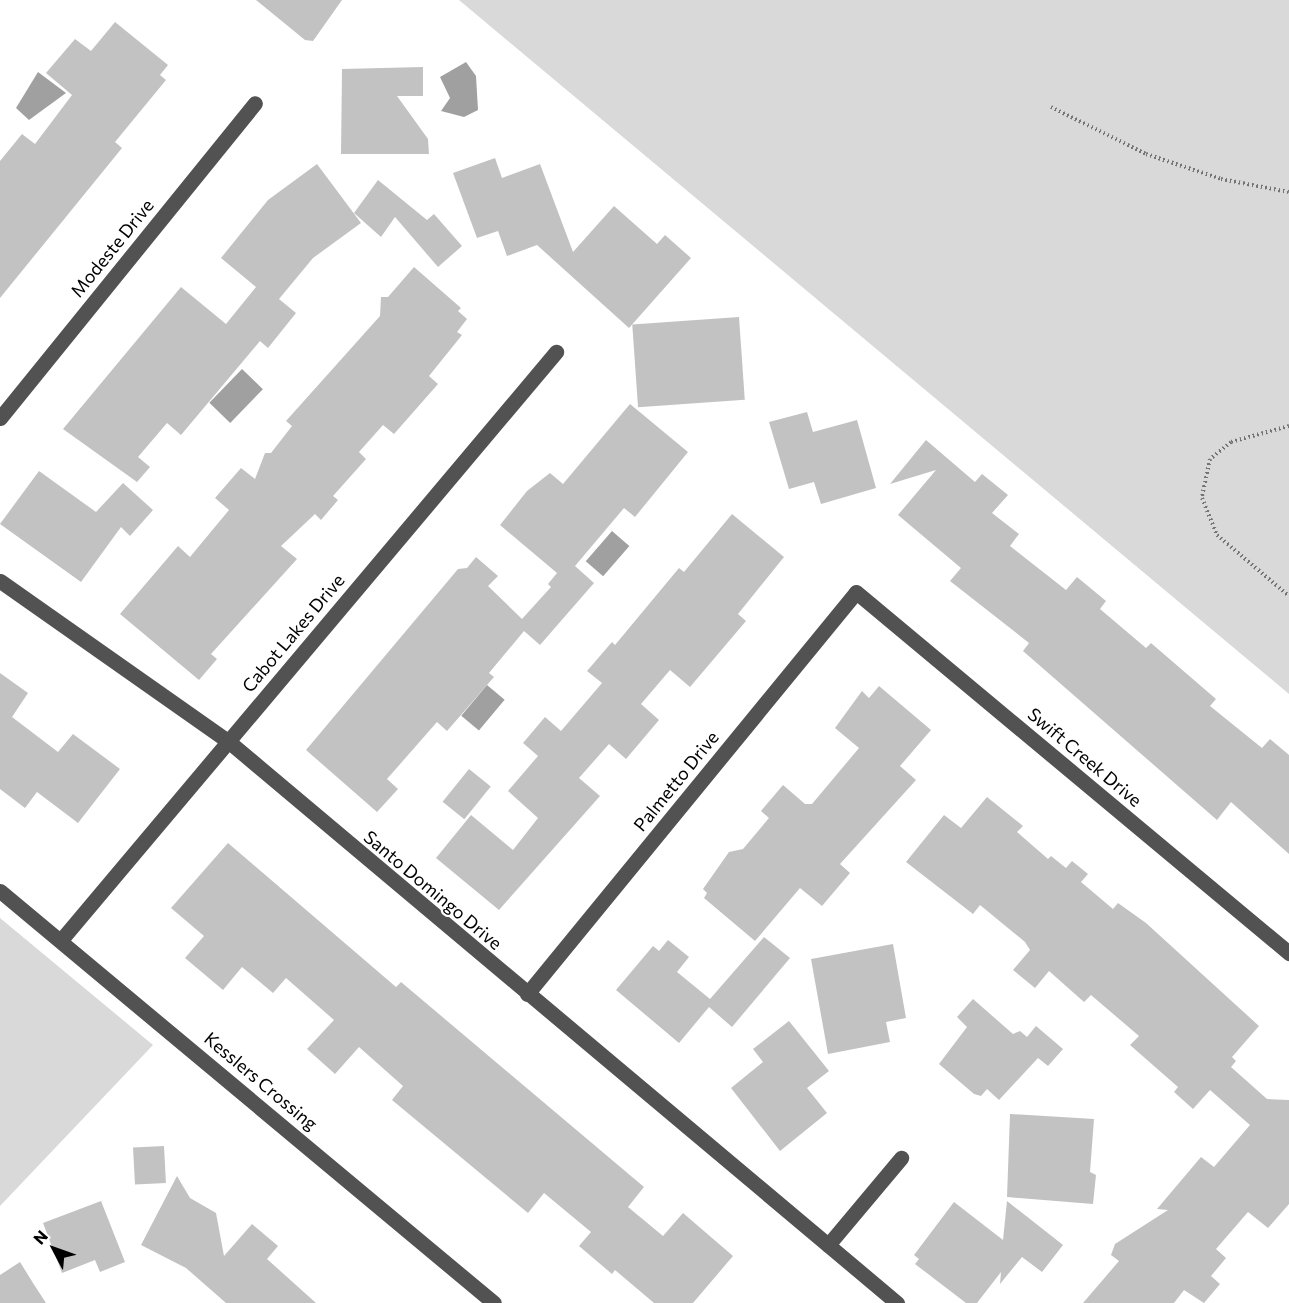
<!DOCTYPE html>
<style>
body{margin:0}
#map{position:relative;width:1289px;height:1303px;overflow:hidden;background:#fff;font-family:Commissioner,sans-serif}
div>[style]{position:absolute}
.green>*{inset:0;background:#d9d9d9}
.water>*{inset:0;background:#a0a0a0;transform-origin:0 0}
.building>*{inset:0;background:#c2c2c2;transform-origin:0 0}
.path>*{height:4px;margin-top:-2px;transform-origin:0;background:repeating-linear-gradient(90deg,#747474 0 1.5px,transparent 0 4.5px)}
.minor>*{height:15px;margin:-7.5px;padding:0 7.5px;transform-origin:7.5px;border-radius:7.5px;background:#525252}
span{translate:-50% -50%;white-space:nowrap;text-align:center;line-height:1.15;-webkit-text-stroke:4.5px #fff;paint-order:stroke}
.street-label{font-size:18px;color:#000}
.north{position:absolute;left:24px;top:1219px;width:60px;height:60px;-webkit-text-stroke:4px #fff;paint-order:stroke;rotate:311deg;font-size:16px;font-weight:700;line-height:24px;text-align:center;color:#000}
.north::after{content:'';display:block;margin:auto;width:21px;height:27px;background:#000;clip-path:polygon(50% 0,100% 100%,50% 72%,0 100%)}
</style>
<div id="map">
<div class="green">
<i style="clip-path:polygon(459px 0,1289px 0,1289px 694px)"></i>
<i style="clip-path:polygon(0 918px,153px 1045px,0 1206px)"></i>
</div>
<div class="water">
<i style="clip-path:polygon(466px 62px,476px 76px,478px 110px,464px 117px,441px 111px,450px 98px,440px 77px)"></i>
<i style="clip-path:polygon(38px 72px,66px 93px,29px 120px,16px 108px)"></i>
<i style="left:242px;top:369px;width:29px;height:47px;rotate:44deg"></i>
<i style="left:612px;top:531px;width:23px;height:40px;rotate:41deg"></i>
<i style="left:487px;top:685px;width:23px;height:40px;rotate:40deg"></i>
</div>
<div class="building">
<i style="clip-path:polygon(256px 0,342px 0,313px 41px,305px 40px)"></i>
<i style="clip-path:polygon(115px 22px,168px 65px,160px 75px,166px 80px,115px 142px,122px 148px,0 298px,0 161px,22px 134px,35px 144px,72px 95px,46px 73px,75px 39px,91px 51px)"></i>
<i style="clip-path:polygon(423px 67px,423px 96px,397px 96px,428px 139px,429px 154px,341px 154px,342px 69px)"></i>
<i style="clip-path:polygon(495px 158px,502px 178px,540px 164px,573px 252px,614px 206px,657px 244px,665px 235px,691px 258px,629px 328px,537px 245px,507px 256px,498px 231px,477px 238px,453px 173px)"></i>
<i style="clip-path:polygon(317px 164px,361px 223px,313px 258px,279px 299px,296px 313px,268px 348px,260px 341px,181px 435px,167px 423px,138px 457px,150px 467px,137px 482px,63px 429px,181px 287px,226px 324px,256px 287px,221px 258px,268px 200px)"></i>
<i style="clip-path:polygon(378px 180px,427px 220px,434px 214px,462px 246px,438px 267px,395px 217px,381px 237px,354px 213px)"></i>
<i style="clip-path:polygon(414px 267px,461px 308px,458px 311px,467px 319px,457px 332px,462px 335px,429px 376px,438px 384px,394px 434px,383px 425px,359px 452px,366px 459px,333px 496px,338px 500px,321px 520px,315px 514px,281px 546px,297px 559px,211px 654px,217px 659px,199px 680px,120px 614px,178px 546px,190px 557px,229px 510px,215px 498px,241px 468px,255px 479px,265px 453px,271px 453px,292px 426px,286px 421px,380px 316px,381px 297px,388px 297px)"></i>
<i style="left:739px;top:317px;width:83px;height:107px;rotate:86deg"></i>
<i style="clip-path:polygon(630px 404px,688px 452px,635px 517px,624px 508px,575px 566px,594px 583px,540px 645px,524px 631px,489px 673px,494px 677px,447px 731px,437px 722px,387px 779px,398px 789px,377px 812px,306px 750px,458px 569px,467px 568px,476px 557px,498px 576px,488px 586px,522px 619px,551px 587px,548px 584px,557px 573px,500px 525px,527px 491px,550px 473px,563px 484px)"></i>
<i style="clip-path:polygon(807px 412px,813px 432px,857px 420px,876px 488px,821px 504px,814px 482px,789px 489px,769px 422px)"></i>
<i style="clip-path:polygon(926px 440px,975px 482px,982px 474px,1008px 495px,992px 513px,1019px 534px,1010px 546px,1066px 590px,1077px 577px,1106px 601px,1100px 609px,1146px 648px,1151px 643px,1216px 699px,1210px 706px,1262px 748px,1270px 739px,1289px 755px,1289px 854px,1231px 802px,1217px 820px,1023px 651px,1029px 643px,950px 581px,961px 568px,898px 515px,936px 470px,890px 484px)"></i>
<i style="clip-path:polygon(39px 471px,96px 512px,123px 483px,153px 510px,130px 536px,121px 527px,81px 582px,0 524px)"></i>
<i style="clip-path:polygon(732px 514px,784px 557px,738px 614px,746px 621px,690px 687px,670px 670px,641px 704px,659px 720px,626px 759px,609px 744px,579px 778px,600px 796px,499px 910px,436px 858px,471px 815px,513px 850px,538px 818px,508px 791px,538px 756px,523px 743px,545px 717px,561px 731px,602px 683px,587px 671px,612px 642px,615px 645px,679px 568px,684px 572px)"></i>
<i style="clip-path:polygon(0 673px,28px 693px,12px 717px,58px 752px,73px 734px,120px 769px,78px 823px,37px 792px,25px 808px,0 789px)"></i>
<i style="clip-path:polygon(879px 686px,931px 730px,900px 766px,916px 780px,840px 864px,850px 873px,822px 906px,800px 888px,755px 941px,704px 898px,707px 893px,703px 889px,729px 852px,743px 849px,769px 818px,761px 811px,783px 785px,805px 804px,812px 804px,859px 748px,835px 728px,862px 691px,869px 698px)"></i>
<i style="left:469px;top:769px;width:28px;height:42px;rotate:39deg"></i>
<i style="clip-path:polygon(987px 797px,1023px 826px,1017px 832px,1048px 859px,1051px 856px,1066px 868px,1072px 861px,1088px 874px,1081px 882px,1113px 909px,1118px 903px,1146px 923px,1259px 1026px,1232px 1057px,1236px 1061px,1231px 1067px,1267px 1099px,1289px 1100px,1289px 1204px,1268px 1228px,1248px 1212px,1216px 1249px,1226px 1258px,1211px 1276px,1220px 1284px,1204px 1303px,1184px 1290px,1174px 1303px,1083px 1303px,1119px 1261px,1111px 1255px,1115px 1244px,1168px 1210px,1157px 1209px,1201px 1157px,1214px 1167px,1250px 1125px,1210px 1090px,1193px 1109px,1174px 1092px,1178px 1087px,1130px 1045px,1139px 1036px,1091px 995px,1084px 1002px,1049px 971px,1035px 988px,1013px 970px,1030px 950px,1025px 942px,980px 905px,973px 914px,906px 862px,944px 815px,961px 828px)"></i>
<i style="clip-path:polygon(228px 843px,396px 987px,401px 982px,644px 1187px,628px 1207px,663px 1236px,683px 1213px,733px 1256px,693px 1303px,654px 1303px,615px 1270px,612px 1274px,579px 1246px,591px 1232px,544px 1193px,528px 1213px,392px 1100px,403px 1086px,359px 1047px,335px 1074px,307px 1049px,334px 1020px,286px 978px,273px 993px,242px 967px,223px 990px,185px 958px,204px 936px,171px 908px)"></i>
<i style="clip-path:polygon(764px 937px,790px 958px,732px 1027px,709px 1007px,679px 1043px,616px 990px,653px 946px,659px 951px,668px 940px,689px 957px,677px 972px,710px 999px)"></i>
<i style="clip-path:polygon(893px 944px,906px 1018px,886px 1022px,890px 1042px,828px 1054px,811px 959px)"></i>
<i style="clip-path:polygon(973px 999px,1013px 1034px,1020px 1031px,1027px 1037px,1036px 1026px,1063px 1049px,1048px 1066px,1038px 1058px,999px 1100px,987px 1089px,981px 1096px,974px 1094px,939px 1064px,967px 1027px,957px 1017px)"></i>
<i style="clip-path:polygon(789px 1021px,829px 1071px,807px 1088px,827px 1113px,780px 1151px,731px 1088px,763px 1062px,753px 1049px)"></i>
<i style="clip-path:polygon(1010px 1114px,1094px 1119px,1090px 1172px,1096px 1175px,1093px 1204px,1007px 1197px)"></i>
<i style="left:164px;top:1146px;width:37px;height:31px;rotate:87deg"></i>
<i style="clip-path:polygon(177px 1176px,190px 1198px,216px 1213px,224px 1256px,252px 1224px,278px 1246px,267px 1259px,316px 1303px,226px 1303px,186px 1268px,141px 1245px)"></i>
<i style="clip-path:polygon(101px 1201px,125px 1262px,100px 1272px,95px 1260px,62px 1273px,43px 1223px)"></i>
<i style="clip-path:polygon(1007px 1201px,1063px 1245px,1042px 1272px,1022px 1257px,1000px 1284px,1001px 1272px,977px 1303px,966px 1303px,915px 1264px,919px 1259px,914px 1255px,954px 1202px,1003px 1240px)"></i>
<i style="clip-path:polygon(20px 1262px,33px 1283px,46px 1303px,0 1303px,0 1275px)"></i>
</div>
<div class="path">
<i style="left:1051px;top:107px;width:106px;rotate:26.3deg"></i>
<i style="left:1146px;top:154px;width:79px;rotate:18.4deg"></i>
<i style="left:1221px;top:179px;width:69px;rotate:10.8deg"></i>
<i style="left:1289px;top:426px;width:60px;rotate:164.6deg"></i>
<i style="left:1231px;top:442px;width:27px;rotate:141deg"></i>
<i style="left:1210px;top:459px;width:40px;rotate:102deg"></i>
<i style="left:1202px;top:498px;width:40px;rotate:68deg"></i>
<i style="left:1217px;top:535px;width:94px;rotate:40.3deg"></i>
</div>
<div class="minor">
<i style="left:0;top:418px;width:405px;rotate:-51deg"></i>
<i style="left:0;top:581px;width:279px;rotate:35.1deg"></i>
<i style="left:228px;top:741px;width:874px;rotate:40.03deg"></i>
<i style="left:0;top:891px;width:643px;rotate:39.83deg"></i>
<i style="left:61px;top:940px;width:769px;rotate:-49.91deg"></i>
<i style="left:527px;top:994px;width:519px;rotate:-50.7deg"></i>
<i style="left:856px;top:592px;width:564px;rotate:39.82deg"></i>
<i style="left:828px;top:1245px;width:114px;rotate:-50deg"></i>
</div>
<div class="street-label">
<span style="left:112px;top:248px;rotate:-51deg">Modeste Drive</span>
<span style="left:293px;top:633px;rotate:-50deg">Cabot Lakes Drive</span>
<span style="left:1085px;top:757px;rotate:40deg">Swift Creek Drive</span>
<span style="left:676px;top:781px;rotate:-51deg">Palmetto Drive</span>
<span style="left:433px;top:890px;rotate:40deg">Santo Domingo Drive</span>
<span style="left:261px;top:1081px;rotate:40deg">Kesslers Crossing</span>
</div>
<div class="north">N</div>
</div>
